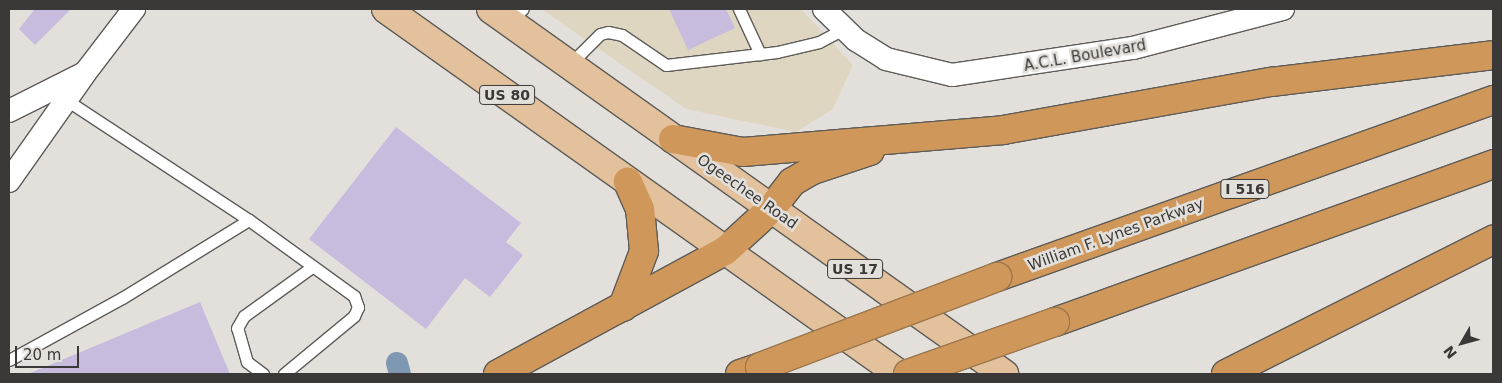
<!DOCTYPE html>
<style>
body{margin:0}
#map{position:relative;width:1502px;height:383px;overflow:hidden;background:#e3e0dc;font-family:"DejaVu Sans",sans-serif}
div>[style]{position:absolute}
.commercial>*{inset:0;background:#dfd6c1}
.canal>*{height:22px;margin:-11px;padding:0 11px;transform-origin:11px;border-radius:11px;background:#7f98b2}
.building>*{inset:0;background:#c7bcde}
.roads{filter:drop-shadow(1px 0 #5e5c58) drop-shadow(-1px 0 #5e5c58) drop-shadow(0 1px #5e5c58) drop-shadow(0 -1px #5e5c58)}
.lane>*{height:11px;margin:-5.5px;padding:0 5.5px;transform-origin:5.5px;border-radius:5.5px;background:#fff}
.street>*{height:22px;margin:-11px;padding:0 11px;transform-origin:11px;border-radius:11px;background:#fff}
.primary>*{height:28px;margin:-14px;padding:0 14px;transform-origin:14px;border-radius:14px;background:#e2c19c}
.highway>*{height:28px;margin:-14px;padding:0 14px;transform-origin:14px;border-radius:14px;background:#cf985a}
.bridges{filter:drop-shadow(1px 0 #9b774e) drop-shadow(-1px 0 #9b774e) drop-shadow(0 1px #9b774e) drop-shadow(0 -1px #9b774e)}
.highway-bridge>*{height:28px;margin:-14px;padding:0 14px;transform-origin:14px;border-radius:14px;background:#cf985a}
span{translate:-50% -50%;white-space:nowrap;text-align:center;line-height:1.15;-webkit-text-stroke:5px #e3e0dc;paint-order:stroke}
.shield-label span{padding:1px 4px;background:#e3e0dc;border:1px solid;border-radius:4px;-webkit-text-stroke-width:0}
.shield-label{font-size:14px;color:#3a3937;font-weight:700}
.street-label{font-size:15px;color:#3a3937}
.frame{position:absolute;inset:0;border:10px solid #3a3937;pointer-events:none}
.north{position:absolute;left:1437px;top:318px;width:50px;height:50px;-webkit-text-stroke:4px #e3e0dc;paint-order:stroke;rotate:232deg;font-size:14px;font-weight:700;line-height:20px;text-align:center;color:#3a3937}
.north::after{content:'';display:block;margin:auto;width:18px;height:22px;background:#3a3937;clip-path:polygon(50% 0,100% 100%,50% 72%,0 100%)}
.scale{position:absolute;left:15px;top:346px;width:64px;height:22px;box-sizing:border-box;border:2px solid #3a3937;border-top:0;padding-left:6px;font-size:15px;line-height:18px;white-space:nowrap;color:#3a3937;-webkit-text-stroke:4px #e3e0dc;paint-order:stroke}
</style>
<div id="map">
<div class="commercial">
<i style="clip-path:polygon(541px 9px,801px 9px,853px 65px,833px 109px,796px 132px,686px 109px)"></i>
</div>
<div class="canal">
<i style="left:397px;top:363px;width:11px;rotate:75deg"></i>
</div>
<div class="building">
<i style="clip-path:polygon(35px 9px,71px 9px,35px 45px,19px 29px)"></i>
<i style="clip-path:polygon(669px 9px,726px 9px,735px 28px,688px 50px)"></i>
<i style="clip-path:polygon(396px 127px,521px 223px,506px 242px,523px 255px,490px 297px,465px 278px,426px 329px,309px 239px)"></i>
<i style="clip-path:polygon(200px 302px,230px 374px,28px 374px)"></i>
</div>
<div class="roads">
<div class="lane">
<i style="left:739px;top:9px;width:50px;rotate:65deg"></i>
<i style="left:509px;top:21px;width:18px;rotate:-41deg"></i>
<i style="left:570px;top:64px;width:42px;rotate:-45deg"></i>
<i style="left:600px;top:34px;width:8px;rotate:-14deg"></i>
<i style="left:608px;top:32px;width:14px;rotate:12deg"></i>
<i style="left:622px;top:35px;width:53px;rotate:34.3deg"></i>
<i style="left:666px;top:65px;width:112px;rotate:-6.7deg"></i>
<i style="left:777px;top:52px;width:43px;rotate:-13.4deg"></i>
<i style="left:819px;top:42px;width:27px;rotate:-28deg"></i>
<i style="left:249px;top:220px;width:130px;rotate:35.9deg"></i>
<i style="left:354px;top:296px;width:12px;rotate:70deg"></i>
<i style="left:358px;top:307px;width:10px;rotate:114deg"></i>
<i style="left:354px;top:316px;width:91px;rotate:140.4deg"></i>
<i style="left:9px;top:360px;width:129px;rotate:-28.8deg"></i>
<i style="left:122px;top:298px;width:149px;rotate:-31.6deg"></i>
<i style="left:249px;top:220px;width:219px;rotate:-146.7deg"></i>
<i style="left:263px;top:374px;width:20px;rotate:-143deg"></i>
<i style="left:247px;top:362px;width:35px;rotate:-106deg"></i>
<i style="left:237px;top:328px;width:14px;rotate:-60deg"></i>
<i style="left:244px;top:316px;width:84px;rotate:-35.8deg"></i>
</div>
<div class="street">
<i style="left:824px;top:9px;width:45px;rotate:44.1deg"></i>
<i style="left:856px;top:40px;width:36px;rotate:32deg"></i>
<i style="left:886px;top:59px;width:68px;rotate:13.6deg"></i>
<i style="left:952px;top:75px;width:183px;rotate:-8.5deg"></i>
<i style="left:1133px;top:48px;width:155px;rotate:-14.6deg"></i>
<i style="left:9px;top:111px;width:85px;rotate:-26.6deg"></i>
<i style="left:85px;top:73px;width:81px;rotate:-52.6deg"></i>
<i style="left:9px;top:181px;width:128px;rotate:-54.8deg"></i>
</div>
<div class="primary">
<i style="left:386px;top:9px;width:630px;rotate:35.43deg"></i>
<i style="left:491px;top:9px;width:630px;rotate:35.43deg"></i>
</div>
<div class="highway">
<i style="left:673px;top:139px;width:71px;rotate:10.5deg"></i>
<i style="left:743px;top:152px;width:261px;rotate:-4.8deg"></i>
<i style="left:1003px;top:130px;width:272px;rotate:-10.2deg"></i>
<i style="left:1271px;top:82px;width:224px;rotate:-6.9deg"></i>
<i style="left:997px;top:277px;width:527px;rotate:-19.64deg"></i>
<i style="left:623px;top:307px;width:60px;rotate:-69.4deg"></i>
<i style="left:644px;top:251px;width:42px;rotate:-95.4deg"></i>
<i style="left:640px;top:209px;width:30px;rotate:-114deg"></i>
<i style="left:1055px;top:322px;width:466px;rotate:-19.8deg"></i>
<i style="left:498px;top:374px;width:258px;rotate:-28.5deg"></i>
<i style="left:725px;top:251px;width:62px;rotate:-42.4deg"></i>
<i style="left:771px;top:209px;width:34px;rotate:-52deg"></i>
<i style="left:792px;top:182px;width:24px;rotate:-30deg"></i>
<i style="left:813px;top:170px;width:60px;rotate:-18.4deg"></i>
<i style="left:740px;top:374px;width:21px;rotate:-19deg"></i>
<i style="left:1226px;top:374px;width:299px;rotate:-26.7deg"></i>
</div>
</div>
<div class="bridges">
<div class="highway-bridge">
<i style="left:760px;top:367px;width:254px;rotate:-20.8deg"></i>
<i style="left:908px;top:374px;width:156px;rotate:-19.5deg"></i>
</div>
</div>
<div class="shield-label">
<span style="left:507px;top:95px">US 80</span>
<span style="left:1245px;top:189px">I 516</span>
<span style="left:855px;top:269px">US 17</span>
</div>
<div class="street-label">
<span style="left:1085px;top:56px;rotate:-10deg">A.C.L. Boulevard</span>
<span style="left:747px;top:192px;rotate:35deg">Ogeechee Road</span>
<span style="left:1116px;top:235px;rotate:-20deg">William F. Lynes Parkway</span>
</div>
<div class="frame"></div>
<div class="north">N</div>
<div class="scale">20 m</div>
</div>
